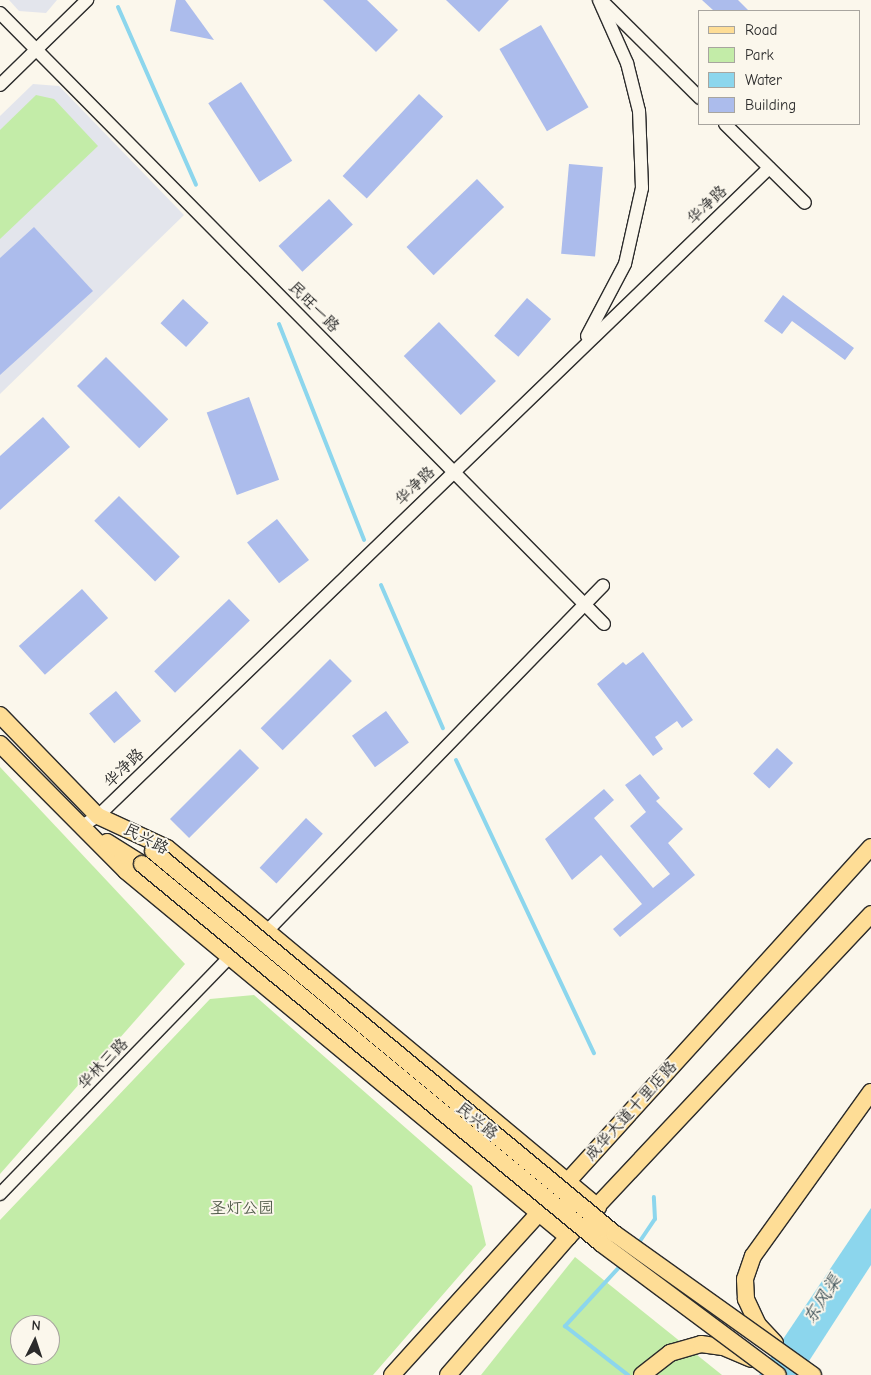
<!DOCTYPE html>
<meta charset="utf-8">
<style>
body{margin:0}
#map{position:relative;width:871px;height:1375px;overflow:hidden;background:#fbf7ec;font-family:"Comic Neue","LXGW WenKai TC",sans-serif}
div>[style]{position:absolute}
.built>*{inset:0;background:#e3e5ec}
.green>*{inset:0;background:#c3eca8}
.water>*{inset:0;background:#8cd6ed}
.stream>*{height:4px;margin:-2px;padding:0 2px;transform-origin:2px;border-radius:2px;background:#8cd6ed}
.building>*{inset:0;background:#acbcec;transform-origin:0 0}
.roads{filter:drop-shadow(1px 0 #2b2b2b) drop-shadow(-1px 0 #2b2b2b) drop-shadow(0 1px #2b2b2b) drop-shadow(0 -1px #2b2b2b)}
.minor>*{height:12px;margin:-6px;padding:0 6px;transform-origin:6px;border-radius:6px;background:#fbf7ec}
.major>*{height:16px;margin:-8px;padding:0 8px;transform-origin:8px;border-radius:8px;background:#fedd96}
.bridges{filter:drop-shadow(1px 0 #2b2b2b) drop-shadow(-1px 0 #2b2b2b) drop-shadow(0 1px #2b2b2b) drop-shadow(0 -1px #2b2b2b)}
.major-bridge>*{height:16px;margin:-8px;padding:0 8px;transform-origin:8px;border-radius:8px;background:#fedd96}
span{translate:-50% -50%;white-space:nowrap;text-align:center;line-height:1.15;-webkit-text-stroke:4px #fbf7ec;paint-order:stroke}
.street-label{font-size:16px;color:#2b2b2b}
.park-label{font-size:16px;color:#515b4a}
.water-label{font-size:18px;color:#43565c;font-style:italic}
.legend{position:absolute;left:698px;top:10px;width:162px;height:115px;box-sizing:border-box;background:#fbf7ec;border:1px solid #a8a59f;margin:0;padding:6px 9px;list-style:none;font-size:15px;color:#2b2b2b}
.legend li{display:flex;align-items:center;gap:10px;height:25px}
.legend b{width:25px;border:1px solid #a8a59f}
.north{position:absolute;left:10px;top:1315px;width:50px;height:50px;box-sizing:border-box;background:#fbf7ec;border:1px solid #a8a59f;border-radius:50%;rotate:4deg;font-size:14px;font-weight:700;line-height:20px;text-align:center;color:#2b2b2b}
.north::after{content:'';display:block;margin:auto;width:18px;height:22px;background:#2b2b2b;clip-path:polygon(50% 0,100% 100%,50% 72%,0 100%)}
</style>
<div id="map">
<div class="built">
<i style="clip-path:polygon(9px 0,57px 0,46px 13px,19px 11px)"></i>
<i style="clip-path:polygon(33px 84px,59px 86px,184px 215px,0 394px,0 116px)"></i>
</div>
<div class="green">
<i style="clip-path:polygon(36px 95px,54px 99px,98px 146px,0 239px,0 130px)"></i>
<i style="clip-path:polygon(0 767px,185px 964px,0 1174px)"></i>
<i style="clip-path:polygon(evenodd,254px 995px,472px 1186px,486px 1245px,373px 1375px,0 1375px,0 1220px,210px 999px,254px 995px,20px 1325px,50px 1325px,50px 1355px,20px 1355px,20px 1325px)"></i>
<i style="clip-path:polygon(575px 1257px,722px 1375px,481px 1375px)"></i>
</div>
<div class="water">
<i style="clip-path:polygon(871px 1208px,871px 1265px,800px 1375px,759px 1375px)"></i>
</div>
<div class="stream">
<i style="left:118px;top:7px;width:194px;rotate:66.3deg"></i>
<i style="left:279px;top:324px;width:232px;rotate:68.5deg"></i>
<i style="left:381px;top:585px;width:156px;rotate:66.6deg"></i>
<i style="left:456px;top:760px;width:324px;rotate:64.8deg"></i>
<i style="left:638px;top:1244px;width:30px;rotate:-56deg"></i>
<i style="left:655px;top:1219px;width:22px;rotate:-93deg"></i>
<i style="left:623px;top:1263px;width:86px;rotate:132.6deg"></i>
<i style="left:565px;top:1326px;width:80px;rotate:37.9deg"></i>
</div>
<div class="building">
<i style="clip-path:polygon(176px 0,185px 0,214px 40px,170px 31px)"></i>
<i style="clip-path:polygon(323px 0,367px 0,398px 30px,376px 52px)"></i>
<i style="clip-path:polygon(446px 0,509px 0,479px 32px)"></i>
<i style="clip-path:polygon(702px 0,738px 0,749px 11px,714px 11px)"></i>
<i style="left:541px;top:25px;width:95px;height:48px;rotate:60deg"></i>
<i style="left:241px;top:82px;width:94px;height:39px;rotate:57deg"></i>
<i style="left:419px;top:94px;width:33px;height:112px;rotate:43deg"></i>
<i style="left:569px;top:164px;width:34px;height:90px;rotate:5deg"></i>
<i style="left:477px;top:179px;width:39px;height:98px;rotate:46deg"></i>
<i style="left:329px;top:199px;width:35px;height:69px;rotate:47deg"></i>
<i style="clip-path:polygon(34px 227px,93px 291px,0 375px,0 258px)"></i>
<i style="clip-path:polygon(783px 295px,854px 348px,845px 360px,792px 321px,782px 334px,764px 321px)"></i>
<i style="left:527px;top:298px;width:32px;height:50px;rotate:41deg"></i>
<i style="left:183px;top:299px;width:35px;height:33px;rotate:43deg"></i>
<i style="left:439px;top:322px;width:82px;height:49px;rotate:46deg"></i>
<i style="left:106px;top:357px;width:88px;height:41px;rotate:45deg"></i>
<i style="left:249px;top:397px;width:88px;height:45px;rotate:70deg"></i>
<i style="clip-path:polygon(43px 417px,70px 447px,0 510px,0 456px)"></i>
<i style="left:119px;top:496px;width:86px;height:35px;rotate:45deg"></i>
<i style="left:277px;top:519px;width:52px;height:38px;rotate:52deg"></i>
<i style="left:82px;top:589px;width:39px;height:85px;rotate:48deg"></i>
<i style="left:229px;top:599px;width:30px;height:104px;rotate:46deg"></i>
<i style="clip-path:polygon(643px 652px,693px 720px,682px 728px,677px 721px,655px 737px,663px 749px,653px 756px,597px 684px,623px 662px,626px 665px)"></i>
<i style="left:330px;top:659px;width:31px;height:98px;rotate:45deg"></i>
<i style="left:116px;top:691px;width:39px;height:35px;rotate:50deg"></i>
<i style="left:386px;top:711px;width:39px;height:42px;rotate:54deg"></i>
<i style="left:777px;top:748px;width:22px;height:35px;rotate:43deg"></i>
<i style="left:240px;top:749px;width:27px;height:99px;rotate:45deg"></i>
<i style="clip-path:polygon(640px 774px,660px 798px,656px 801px,683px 829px,668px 843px,695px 875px,620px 937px,613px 929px,642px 904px,601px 855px,572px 880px,545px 839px,604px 789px,614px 800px,594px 818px,653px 888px,670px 874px,630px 826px,646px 812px,625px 785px)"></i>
<i style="left:306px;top:818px;width:23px;height:68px;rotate:43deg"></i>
</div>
<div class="roads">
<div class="minor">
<i style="left:604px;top:3px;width:135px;rotate:44.7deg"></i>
<i style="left:0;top:13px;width:859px;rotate:45.33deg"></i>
<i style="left:0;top:85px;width:122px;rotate:-44.3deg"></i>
<i style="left:725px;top:124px;width:112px;rotate:44.6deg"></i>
<i style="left:587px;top:336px;width:81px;rotate:-62.2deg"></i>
<i style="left:625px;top:264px;width:78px;rotate:-77.4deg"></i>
<i style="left:642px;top:188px;width:77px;rotate:-92.2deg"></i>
<i style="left:639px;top:111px;width:49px;rotate:-104deg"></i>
<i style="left:627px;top:63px;width:69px;rotate:-114deg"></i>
<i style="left:82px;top:826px;width:19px;rotate:-32deg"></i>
<i style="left:98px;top:816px;width:933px;rotate:-44deg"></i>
<i style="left:267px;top:931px;width:482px;rotate:-45.8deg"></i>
<i style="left:0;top:1194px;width:329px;rotate:-45.9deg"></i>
</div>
<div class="major">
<i style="left:0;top:715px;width:141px;rotate:45.9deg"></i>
<i style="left:98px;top:816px;width:76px;rotate:24.9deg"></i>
<i style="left:167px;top:848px;width:561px;rotate:39.79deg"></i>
<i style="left:0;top:744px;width:179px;rotate:45.2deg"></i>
<i style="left:126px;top:871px;width:574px;rotate:39.63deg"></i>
<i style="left:107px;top:842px;width:41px;rotate:32.2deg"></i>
<i style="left:775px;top:1343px;width:25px;rotate:-133deg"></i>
<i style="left:758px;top:1325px;width:29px;rotate:-115deg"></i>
<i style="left:746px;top:1299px;width:20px;rotate:-93deg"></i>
<i style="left:745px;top:1279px;width:24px;rotate:-71deg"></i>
<i style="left:753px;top:1256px;width:202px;rotate:-54.3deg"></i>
<i style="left:392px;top:1375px;width:713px;rotate:-47.79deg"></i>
<i style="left:448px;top:1375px;width:183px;rotate:-49deg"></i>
<i style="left:568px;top:1237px;width:443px;rotate:-46.8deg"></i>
<i style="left:642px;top:1375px;width:36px;rotate:-38deg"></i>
<i style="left:670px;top:1353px;width:32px;rotate:-16deg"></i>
<i style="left:701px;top:1344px;width:22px;rotate:8deg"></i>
<i style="left:723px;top:1347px;width:30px;rotate:23deg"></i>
</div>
</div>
<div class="bridges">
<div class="major-bridge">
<i style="left:153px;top:851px;width:600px;rotate:39.66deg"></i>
<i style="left:615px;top:1234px;width:243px;rotate:35.5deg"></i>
<i style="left:142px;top:864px;width:597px;rotate:39.56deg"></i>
<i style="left:602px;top:1244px;width:219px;rotate:36.7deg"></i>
</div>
</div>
<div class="street-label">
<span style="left:707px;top:205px;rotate:-44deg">华净路</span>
<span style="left:314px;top:307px;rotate:45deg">民旺一路</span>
<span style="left:415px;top:486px;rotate:-44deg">华净路</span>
<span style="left:124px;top:768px;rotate:-44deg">华净路</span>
<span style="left:146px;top:839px;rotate:27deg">民兴路</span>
<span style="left:103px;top:1064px;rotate:-46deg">华林三路</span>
<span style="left:631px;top:1111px;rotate:-48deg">成华大道十里店路</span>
<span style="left:477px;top:1121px;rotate:39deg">民兴路</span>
</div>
<div class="park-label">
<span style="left:242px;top:1208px">圣灯公园</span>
</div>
<div class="water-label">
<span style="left:823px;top:1300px;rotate:-57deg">东风渠</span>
</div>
<ul class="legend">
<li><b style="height:6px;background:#fedd96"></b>Road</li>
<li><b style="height:14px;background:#c3eca8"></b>Park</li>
<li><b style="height:14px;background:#8cd6ed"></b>Water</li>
<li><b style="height:14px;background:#acbcec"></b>Building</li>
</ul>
<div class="north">N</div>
</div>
